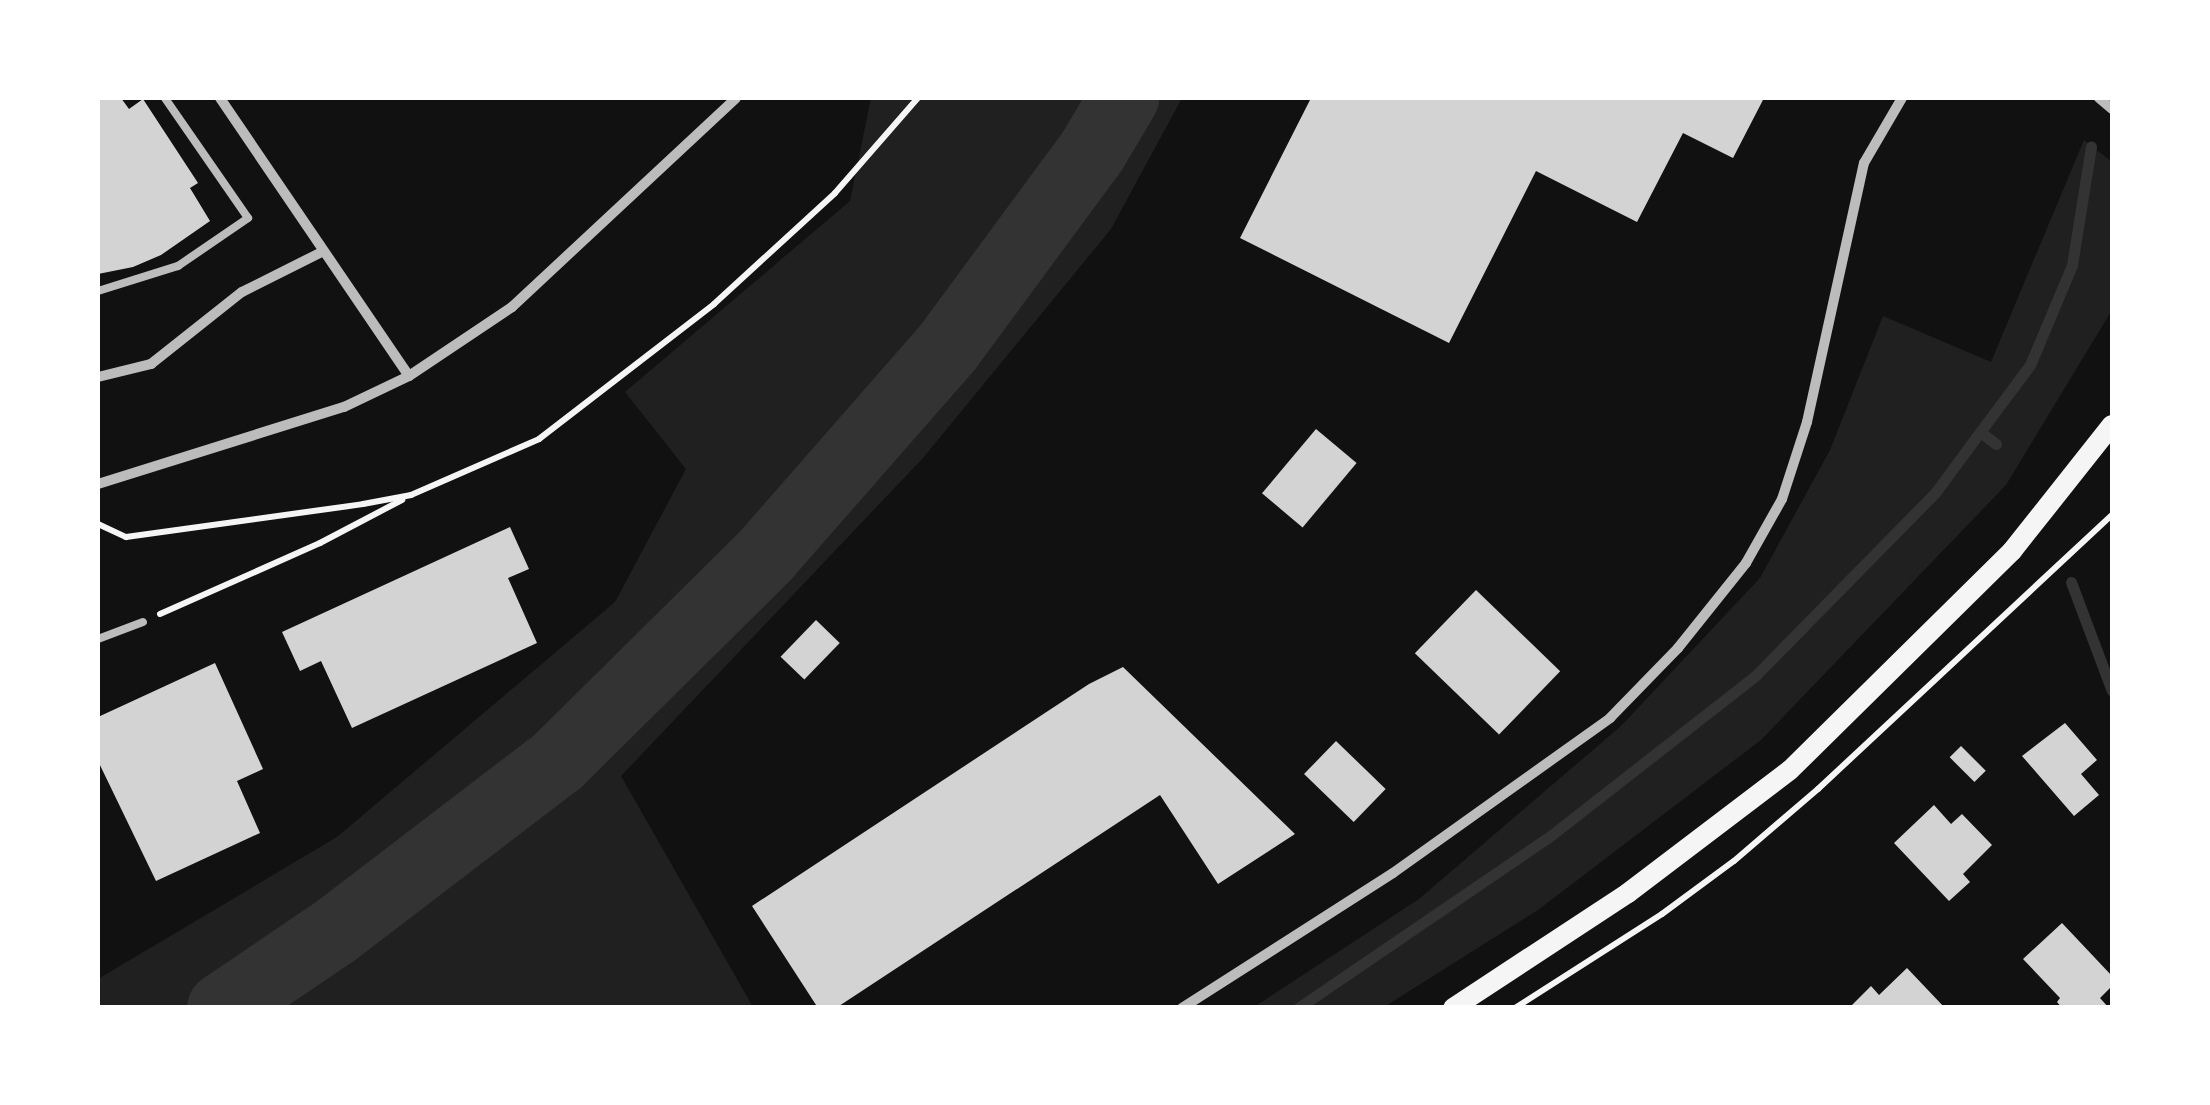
<!DOCTYPE html>
<style>
body{margin:0}
#map{position:relative;width:2210px;height:1105px;overflow:hidden;background:#111;font-family:"Varela Round",sans-serif}
div>[style]{position:absolute}
.green>*{inset:0;background:#202020}
.stream>*{height:11px;margin:-5.5px;padding:0 5.5px;transform-origin:5.5px;border-radius:5.5px;background:#333}
.river>*{height:70px;margin:-35px;padding:0 35px;transform-origin:35px;border-radius:35px;background:#333}
.building>*{inset:0;background:#d3d3d3;transform-origin:0 0}
.path>*{height:6px;margin:-3px;padding:0 3px;transform-origin:3px;border-radius:3px;background:#f5f5f5}
.service>*{height:8px;margin:-4px;padding:0 4px;transform-origin:4px;border-radius:4px;background:#bcbcbc}
.minor>*{height:10px;margin:-5px;padding:0 5px;transform-origin:5px;border-radius:5px;background:#bcbcbc}
.secondary>*{height:20px;margin:-10px;padding:0 10px;transform-origin:10px;border-radius:10px;background:#f5f5f5}
span{translate:-50% -50%;white-space:nowrap;text-align:center;line-height:1.15;-webkit-text-stroke:10px #fff;paint-order:stroke}
.frame{position:absolute;inset:0;border:100px solid #fff;pointer-events:none}
</style>
<div id="map">
<div class="green">
<i style="clip-path:polygon(871px 98px,1182px 98px,1111px 229px,923px 458px,621px 776px,753px 1007px,98px 1008px,98px 979px,337px 837px,615px 602px,686px 469px,625px 392px,850px 201px)"></i>
<i style="clip-path:polygon(2084px 140px,2112px 162px,2112px 310px,2006px 485px,1761px 740px,1538px 910px,1384px 1007px,1254px 1007px,1419px 899px,1621px 726px,1760px 578px,1830px 450px,1883px 316px,1991px 362px)"></i>
</div>
<div class="stream">
<i style="left:1996px;top:444px;width:20px;rotate:-143deg"></i>
<i style="left:1980px;top:432px;width:84px;rotate:-53.3deg"></i>
<i style="left:2030px;top:365px;width:108px;rotate:-67.2deg"></i>
<i style="left:2072px;top:265px;width:120px;rotate:-80.9deg"></i>
<i style="left:2071px;top:582px;width:116px;rotate:69.4deg"></i>
<i style="left:1298px;top:1008px;width:304px;rotate:-34.3deg"></i>
<i style="left:1549px;top:837px;width:263px;rotate:-38deg"></i>
<i style="left:1756px;top:675px;width:255px;rotate:-45.5deg"></i>
<i style="left:1935px;top:493px;width:76px;rotate:-53.6deg"></i>
</div>
<div class="river">
<i style="left:222px;top:1008px;width:139px;rotate:-34.1deg"></i>
<i style="left:337px;top:930px;width:277px;rotate:-37.4deg"></i>
<i style="left:557px;top:762px;width:294px;rotate:-44.7deg"></i>
<i style="left:766px;top:555px;width:276px;rotate:-48.8deg"></i>
<i style="left:948px;top:347px;width:245px;rotate:-53.6deg"></i>
<i style="left:1093px;top:150px;width:61px;rotate:-59.2deg"></i>
</div>
<div class="building">
<i style="clip-path:polygon(98px 98px,121px 98px,129px 109px,143px 99px,198px 183px,190px 188px,210px 221px,161px 255px,133px 267px,98px 274px)"></i>
<i style="clip-path:polygon(1311px 98px,1764px 98px,1733px 158px,1683px 133px,1637px 222px,1536px 171px,1449px 343px,1240px 238px)"></i>
<i style="left:1316px;top:429px;width:53px;height:84px;rotate:40deg"></i>
<i style="clip-path:polygon(510px 527px,529px 569px,508px 578px,537px 643px,352px 728px,321px 661px,300px 671px,282px 632px)"></i>
<i style="left:1476px;top:590px;width:117px;height:88px;rotate:44deg"></i>
<i style="left:816px;top:620px;width:33px;height:51px;rotate:44deg"></i>
<i style="clip-path:polygon(215px 663px,263px 769px,237px 781px,260px 833px,156px 881px,98px 761px,98px 717px)"></i>
<i style="clip-path:polygon(1123px 667px,1295px 834px,1218px 884px,1160px 795px,836px 1008px,818px 1008px,752px 906px,1089px 684px)"></i>
<i style="clip-path:polygon(2065px 723px,2097px 760px,2081px 774px,2099px 795px,2074px 816px,2022px 756px)"></i>
<i style="left:1336px;top:741px;width:69px;height:46px;rotate:44deg"></i>
<i style="left:1961px;top:746px;width:35px;height:16px;rotate:45deg"></i>
<i style="clip-path:polygon(1934px 805px,1951px 824px,1962px 814px,1992px 845px,1963px 874px,1970px 882px,1949px 901px,1894px 843px)"></i>
<i style="clip-path:polygon(2062px 923px,2112px 976px,2112px 986px,2100px 998px,2109px 1008px,2062px 1008px,2057px 1002px,2060px 998px,2023px 959px)"></i>
<i style="clip-path:polygon(1907px 968px,1945px 1008px,1849px 1008px,1871px 986px,1879px 995px)"></i>
</div>
<div class="path">
<i style="left:98px;top:524px;width:31px;rotate:25deg"></i>
<i style="left:126px;top:537px;width:239px;rotate:-7.9deg"></i>
<i style="left:363px;top:504px;width:49px;rotate:-10.6deg"></i>
<i style="left:411px;top:495px;width:140px;rotate:-23.6deg"></i>
<i style="left:539px;top:439px;width:221px;rotate:-37.6deg"></i>
<i style="left:714px;top:304px;width:164px;rotate:-42.5deg"></i>
<i style="left:835px;top:193px;width:126px;rotate:-48.9deg"></i>
<i style="left:160px;top:614px;width:175px;rotate:-23.9deg"></i>
<i style="left:320px;top:543px;width:93px;rotate:-27.7deg"></i>
<i style="left:1515px;top:1008px;width:174px;rotate:-32.6deg"></i>
<i style="left:1662px;top:914px;width:89px;rotate:-36.4deg"></i>
<i style="left:1734px;top:861px;width:111px;rotate:-40.6deg"></i>
<i style="left:1818px;top:789px;width:402px;rotate:-43deg"></i>
</div>
<div class="service">
<i style="left:98px;top:291px;width:84px;rotate:-17.4deg"></i>
<i style="left:178px;top:266px;width:85px;rotate:-34.4deg"></i>
<i style="left:248px;top:218px;width:146px;rotate:-124.7deg"></i>
<i style="left:98px;top:639px;width:48px;rotate:-20.7deg"></i>
</div>
<div class="minor">
<i style="left:220px;top:98px;width:336px;rotate:55.8deg"></i>
<i style="left:2099px;top:98px;width:17px;rotate:40deg"></i>
<i style="left:98px;top:377px;width:55px;rotate:-13.8deg"></i>
<i style="left:151px;top:364px;width:116px;rotate:-38.4deg"></i>
<i style="left:242px;top:292px;width:89px;rotate:-26.6deg"></i>
<i style="left:98px;top:484px;width:258px;rotate:-17.4deg"></i>
<i style="left:344px;top:407px;width:72px;rotate:-25.5deg"></i>
<i style="left:409px;top:376px;width:124px;rotate:-33.8deg"></i>
<i style="left:512px;top:307px;width:306px;rotate:-43deg"></i>
<i style="left:1182px;top:1008px;width:250px;rotate:-32.6deg"></i>
<i style="left:1393px;top:873px;width:267px;rotate:-35.5deg"></i>
<i style="left:1610px;top:718px;width:98px;rotate:-45.8deg"></i>
<i style="left:1678px;top:648px;width:109px;rotate:-51.3deg"></i>
<i style="left:1746px;top:563px;width:73px;rotate:-60.6deg"></i>
<i style="left:1782px;top:499px;width:81px;rotate:-72deg"></i>
<i style="left:1807px;top:422px;width:265px;rotate:-77.6deg"></i>
<i style="left:1864px;top:163px;width:75px;rotate:-59.7deg"></i>
</div>
<div class="secondary">
<i style="left:1453px;top:1008px;width:209px;rotate:-33.3deg"></i>
<i style="left:1628px;top:893px;width:203px;rotate:-37.2deg"></i>
<i style="left:1790px;top:770px;width:312px;rotate:-44.6deg"></i>
<i style="left:2012px;top:551px;width:161px;rotate:-51.6deg"></i>
</div>
<div class="frame"></div>
</div>
